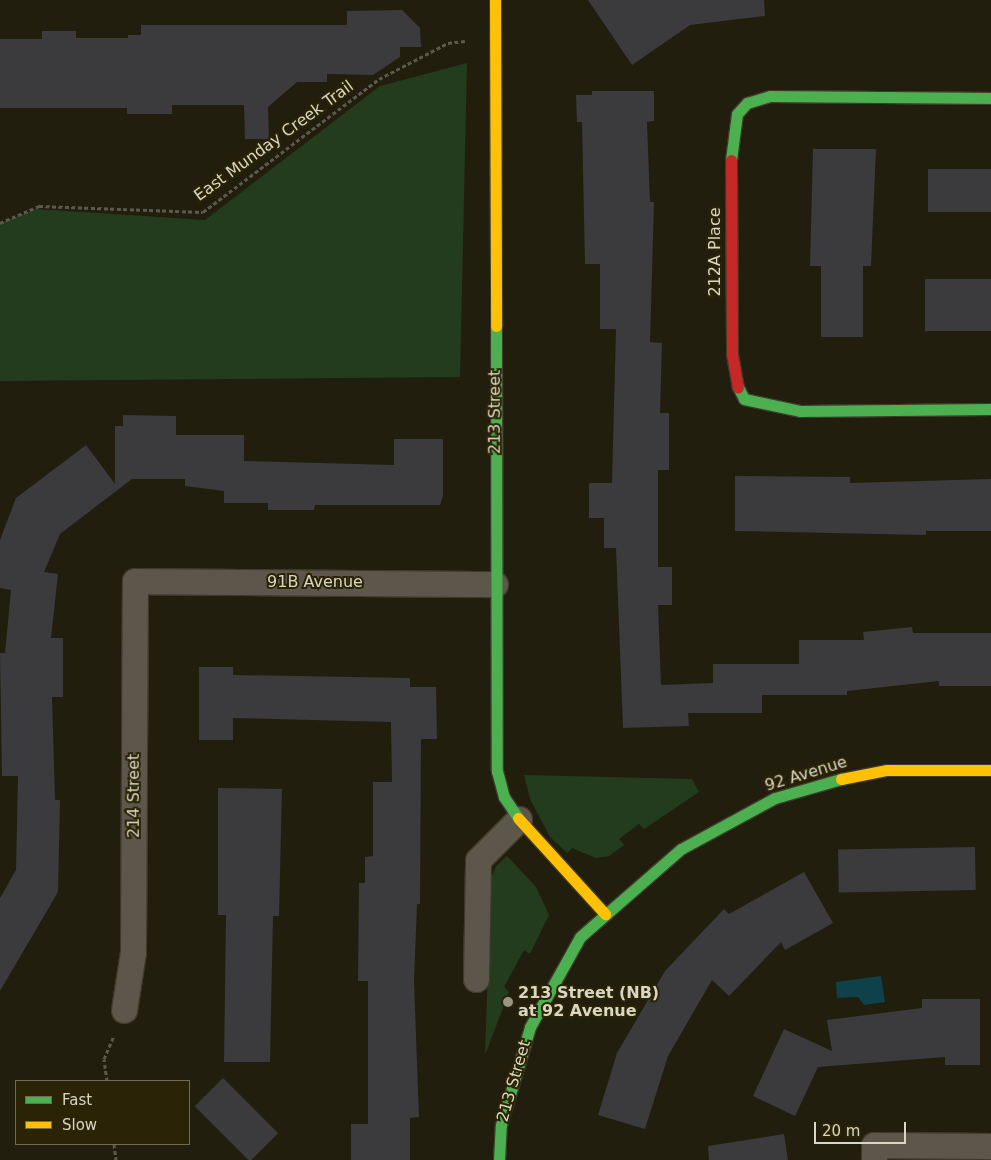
<!DOCTYPE html>
<style>
body{margin:0}
#map{position:relative;width:991px;height:1160px;overflow:hidden;background:#221e0d;font-family:"DejaVu Sans",sans-serif}
div>[style]{position:absolute}
.green>*{inset:0;background:#243c1e}
.water>*{inset:0;background:#0e414a}
.building>*{inset:0;background:#3b3a3d;transform-origin:0 0}
.path>*{height:3px;margin-top:-1.5px;transform-origin:0;background:repeating-linear-gradient(90deg,#5d584e 0 4px,transparent 0 6.5px)}
.roads{filter:drop-shadow(1px 0 #3e3b2c) drop-shadow(-1px 0 #3e3b2c) drop-shadow(0 1px #3e3b2c) drop-shadow(0 -1px #3e3b2c)}
.street>*{height:25px;margin:-12.5px;padding:0 12.5px;transform-origin:12.5px;border-radius:12.5px;background:#5d564b}
.fast>*{height:11px;margin:-5.5px;padding:0 5.5px;transform-origin:5.5px;border-radius:5.5px;background:#4caf50}
.slow>*{height:11px;margin:-5.5px;padding:0 5.5px;transform-origin:5.5px;border-radius:5.5px;background:#ffc107}
.jam>*{height:11px;margin:-5.5px;padding:0 5.5px;transform-origin:5.5px;border-radius:5.5px;background:#c62828}
.dots>*{width:14px;height:14px;translate:-50% -50%;box-sizing:border-box;border:2px solid #2a2305;border-radius:50%}
span{translate:-50% -50%;white-space:nowrap;text-align:center;line-height:1.15;-webkit-text-stroke:4px #2a2305;paint-order:stroke}
.street-label{font-size:16px;color:#d9d6c5}
.poi-label{font-size:16px;color:#d9d6c5;font-weight:700}
.left{translate:0 -50%;text-align:left}
.legend{position:absolute;left:15px;top:1080px;width:175px;height:65px;box-sizing:border-box;background:#2a2305;border:1px solid #706b52;margin:0;padding:6px 9px;list-style:none;font-size:15px;color:#d9d6c5}
.legend li{display:flex;align-items:center;gap:10px;height:25px}
.legend b{width:25px;border:1px solid #706b52}
.scale{position:absolute;left:814px;top:1122px;width:92px;height:22px;box-sizing:border-box;border:2px solid #d9d6c5;border-top:0;padding-left:6px;font-size:15px;line-height:18px;white-space:nowrap;color:#d9d6c5;-webkit-text-stroke:4px #2a2305;paint-order:stroke}
</style>
<div id="map">
<div class="green">
<i style="clip-path:polygon(467px 63px,460px 377px,0 381px,0 223px,36px 209px,205px 220px,380px 86px)"></i>
<i style="clip-path:polygon(524px 775px,692px 779px,699px 792px,644px 829px,639px 824px,619px 839px,624px 845px,609px 856px,596px 858px,572px 848px,567px 853px,550px 837px,530px 799px)"></i>
<i style="clip-path:polygon(507px 856px,536px 887px,549px 915px,530px 954px,524px 950px,504px 987px,509px 992px,485px 1055px,491px 879px,496px 866px)"></i>
</div>
<div class="water">
<i style="clip-path:polygon(881px 976px,885px 1002px,864px 1005px,858px 997px,837px 998px,836px 982px)"></i>
</div>
<div class="building">
<i style="clip-path:polygon(588px 0,764px 0,765px 16px,690px 25px,632px 65px)"></i>
<i style="clip-path:polygon(402px 10px,420px 28px,421px 47px,400px 47px,400px 57px,373px 75px,327px 74px,327px 82px,297px 82px,268px 107px,269px 139px,245px 139px,244px 105px,172px 105px,172px 114px,127px 114px,127px 108px,0 108px,0 39px,42px 39px,42px 31px,76px 31px,76px 38px,128px 38px,128px 35px,141px 35px,141px 25px,347px 25px,347px 11px)"></i>
<i style="clip-path:polygon(592px 91px,654px 91px,654px 121px,647px 122px,650px 202px,654px 202px,650px 342px,662px 343px,660px 413px,669px 413px,669px 470px,658px 470px,658px 567px,672px 567px,672px 605px,658px 605px,661px 685px,713px 683px,713px 664px,799px 664px,799px 640px,864px 640px,863px 632px,912px 627px,913px 633px,991px 633px,991px 686px,939px 686px,939px 681px,847px 691px,847px 695px,762px 695px,762px 713px,688px 713px,689px 726px,623px 728px,616px 548px,604px 548px,604px 518px,589px 518px,589px 483px,612px 483px,616px 329px,600px 329px,600px 264px,585px 264px,582px 122px,577px 122px,576px 95px,592px 95px)"></i>
<i style="clip-path:polygon(813px 149px,876px 149px,871px 266px,863px 266px,863px 337px,821px 337px,821px 266px,810px 266px)"></i>
<i style="left:928px;top:169px;width:63px;height:43px"></i>
<i style="left:925px;top:279px;width:66px;height:52px"></i>
<i style="clip-path:polygon(123px 415px,176px 416px,176px 435px,244px 435px,244px 461px,394px 465px,394px 439px,443px 439px,443px 496px,440px 505px,315px 505px,314px 510px,268px 510px,268px 503px,224px 503px,224px 491px,185px 486px,185px 479px,132px 479px,60px 534px,44px 572px,58px 574px,51px 638px,63px 638px,63px 697px,52px 697px,55px 800px,60px 800px,58px 892px,0 991px,0 898px,16px 870px,18px 776px,2px 776px,0 653px,5px 653px,11px 590px,0 588px,0 540px,16px 498px,86px 445px,115px 484px,115px 426px,123px 426px)"></i>
<i style="clip-path:polygon(735px 476px,850px 477px,850px 483px,991px 479px,991px 531px,926px 531px,926px 535px,735px 531px)"></i>
<i style="clip-path:polygon(199px 667px,233px 667px,233px 675px,410px 678px,410px 687px,436px 687px,437px 739px,421px 739px,420px 904px,417px 904px,414px 981px,419px 1117px,410px 1118px,410px 1160px,351px 1160px,351px 1124px,368px 1124px,368px 981px,358px 981px,359px 883px,365px 883px,365px 857px,373px 856px,373px 782px,392px 782px,391px 722px,233px 718px,233px 740px,199px 740px)"></i>
<i style="clip-path:polygon(218px 788px,282px 789px,279px 916px,273px 916px,270px 1062px,224px 1062px,226px 915px,218px 915px)"></i>
<i style="left:975px;top:847px;width:43px;height:137px;rotate:89deg"></i>
<i style="clip-path:polygon(804px 872px,833px 923px,785px 950px,781px 942px,729px 996px,712px 980px,668px 1056px,645px 1129px,598px 1115px,617px 1053px,665px 971px,724px 909px,729px 914px)"></i>
<i style="clip-path:polygon(922px 999px,980px 999px,980px 1065px,945px 1065px,945px 1057px,818px 1067px,795px 1116px,753px 1096px,784px 1029px,832px 1051px,827px 1020px,922px 1008px)"></i>
<i style="left:223px;top:1078px;width:78px;height:40px;rotate:45deg"></i>
<i style="clip-path:polygon(784px 1134px,788px 1160px,709px 1160px,708px 1146px)"></i>
</div>
<div class="path">
<i style="left:0;top:223px;width:43px;rotate:-23.6deg"></i>
<i style="left:39px;top:206px;width:164px;rotate:2.1deg"></i>
<i style="left:203px;top:212px;width:221px;rotate:-37.1deg"></i>
<i style="left:379px;top:79px;width:78px;rotate:-27.6deg"></i>
<i style="left:448px;top:43px;width:17px;rotate:-7deg"></i>
<i style="left:107px;top:1081px;width:22px;rotate:-98deg"></i>
<i style="left:104px;top:1059px;width:25px;rotate:-67deg"></i>
<i style="left:114px;top:1144px;width:16px;rotate:83deg"></i>
</div>
<div class="roads">
<div class="street">
<i style="left:476px;top:979px;width:119px;rotate:-89deg"></i>
<i style="left:478px;top:860px;width:58px;rotate:-45deg"></i>
<i style="left:124px;top:1010px;width:59px;rotate:-81.2deg"></i>
<i style="left:133px;top:952px;width:371px;rotate:-89.7deg"></i>
<i style="left:135px;top:581px;width:360px;rotate:0.5deg"></i>
<i style="left:874px;top:1160px;width:15px;rotate:-90deg"></i>
<i style="left:874px;top:1145px;width:117px;rotate:0.5deg"></i>
</div>
<div class="fast">
<i style="left:731px;top:160px;width:46px;rotate:-82.6deg"></i>
<i style="left:737px;top:114px;width:15px;rotate:-48deg"></i>
<i style="left:747px;top:103px;width:24px;rotate:-17deg"></i>
<i style="left:770px;top:96px;width:221px;rotate:0.5deg"></i>
<i style="left:496px;top:326px;width:445px;rotate:89.9deg"></i>
<i style="left:497px;top:771px;width:27px;rotate:75deg"></i>
<i style="left:504px;top:797px;width:25px;rotate:56deg"></i>
<i style="left:738px;top:387px;width:13px;rotate:63deg"></i>
<i style="left:744px;top:399px;width:57px;rotate:12.1deg"></i>
<i style="left:800px;top:411px;width:191px;rotate:-0.6deg"></i>
<i style="left:499px;top:1160px;width:35px;rotate:-87deg"></i>
<i style="left:501px;top:1125px;width:102px;rotate:-73.5deg"></i>
<i style="left:530px;top:1027px;width:103px;rotate:-60.9deg"></i>
<i style="left:580px;top:937px;width:134px;rotate:-41.1deg"></i>
<i style="left:681px;top:849px;width:107px;rotate:-28.5deg"></i>
<i style="left:775px;top:798px;width:69px;rotate:-16.1deg"></i>
</div>
<div class="slow">
<i style="left:495px;top:0;width:326px;rotate:89.8deg"></i>
<i style="left:841px;top:779px;width:47px;rotate:-11.1deg"></i>
<i style="left:887px;top:770px;width:104px"></i>
<i style="left:518px;top:818px;width:130px;rotate:47.8deg"></i>
</div>
<div class="jam">
<i style="left:731px;top:160px;width:194px;rotate:89.7deg"></i>
<i style="left:732px;top:354px;width:34px;rotate:80deg"></i>
</div>
</div>
<div class="dots">
<i style="left:508px;top:1002px;background:#999685"></i>
</div>
<div class="street-label">
<span style="left:274px;top:141px;rotate:-36deg">East Munday Creek Trail</span>
<span style="left:715px;top:252px;rotate:-90deg">212A Place</span>
<span style="left:495px;top:412px;rotate:-90deg">213 Street</span>
<span style="left:315px;top:582px">91B Avenue</span>
<span style="left:806px;top:774px;rotate:-17deg">92 Avenue</span>
<span style="left:134px;top:796px;rotate:-90deg">214 Street</span>
<span style="left:514px;top:1081px;rotate:-74deg">213 Street</span>
</div>
<div class="poi-label">
<span class="left" style="left:518px;top:1002px">213 Street (NB)<br>at 92 Avenue</span>
</div>
<ul class="legend">
<li><b style="height:6px;background:#4caf50"></b>Fast</li>
<li><b style="height:6px;background:#ffc107"></b>Slow</li>
</ul>
<div class="scale">20 m</div>
</div>
